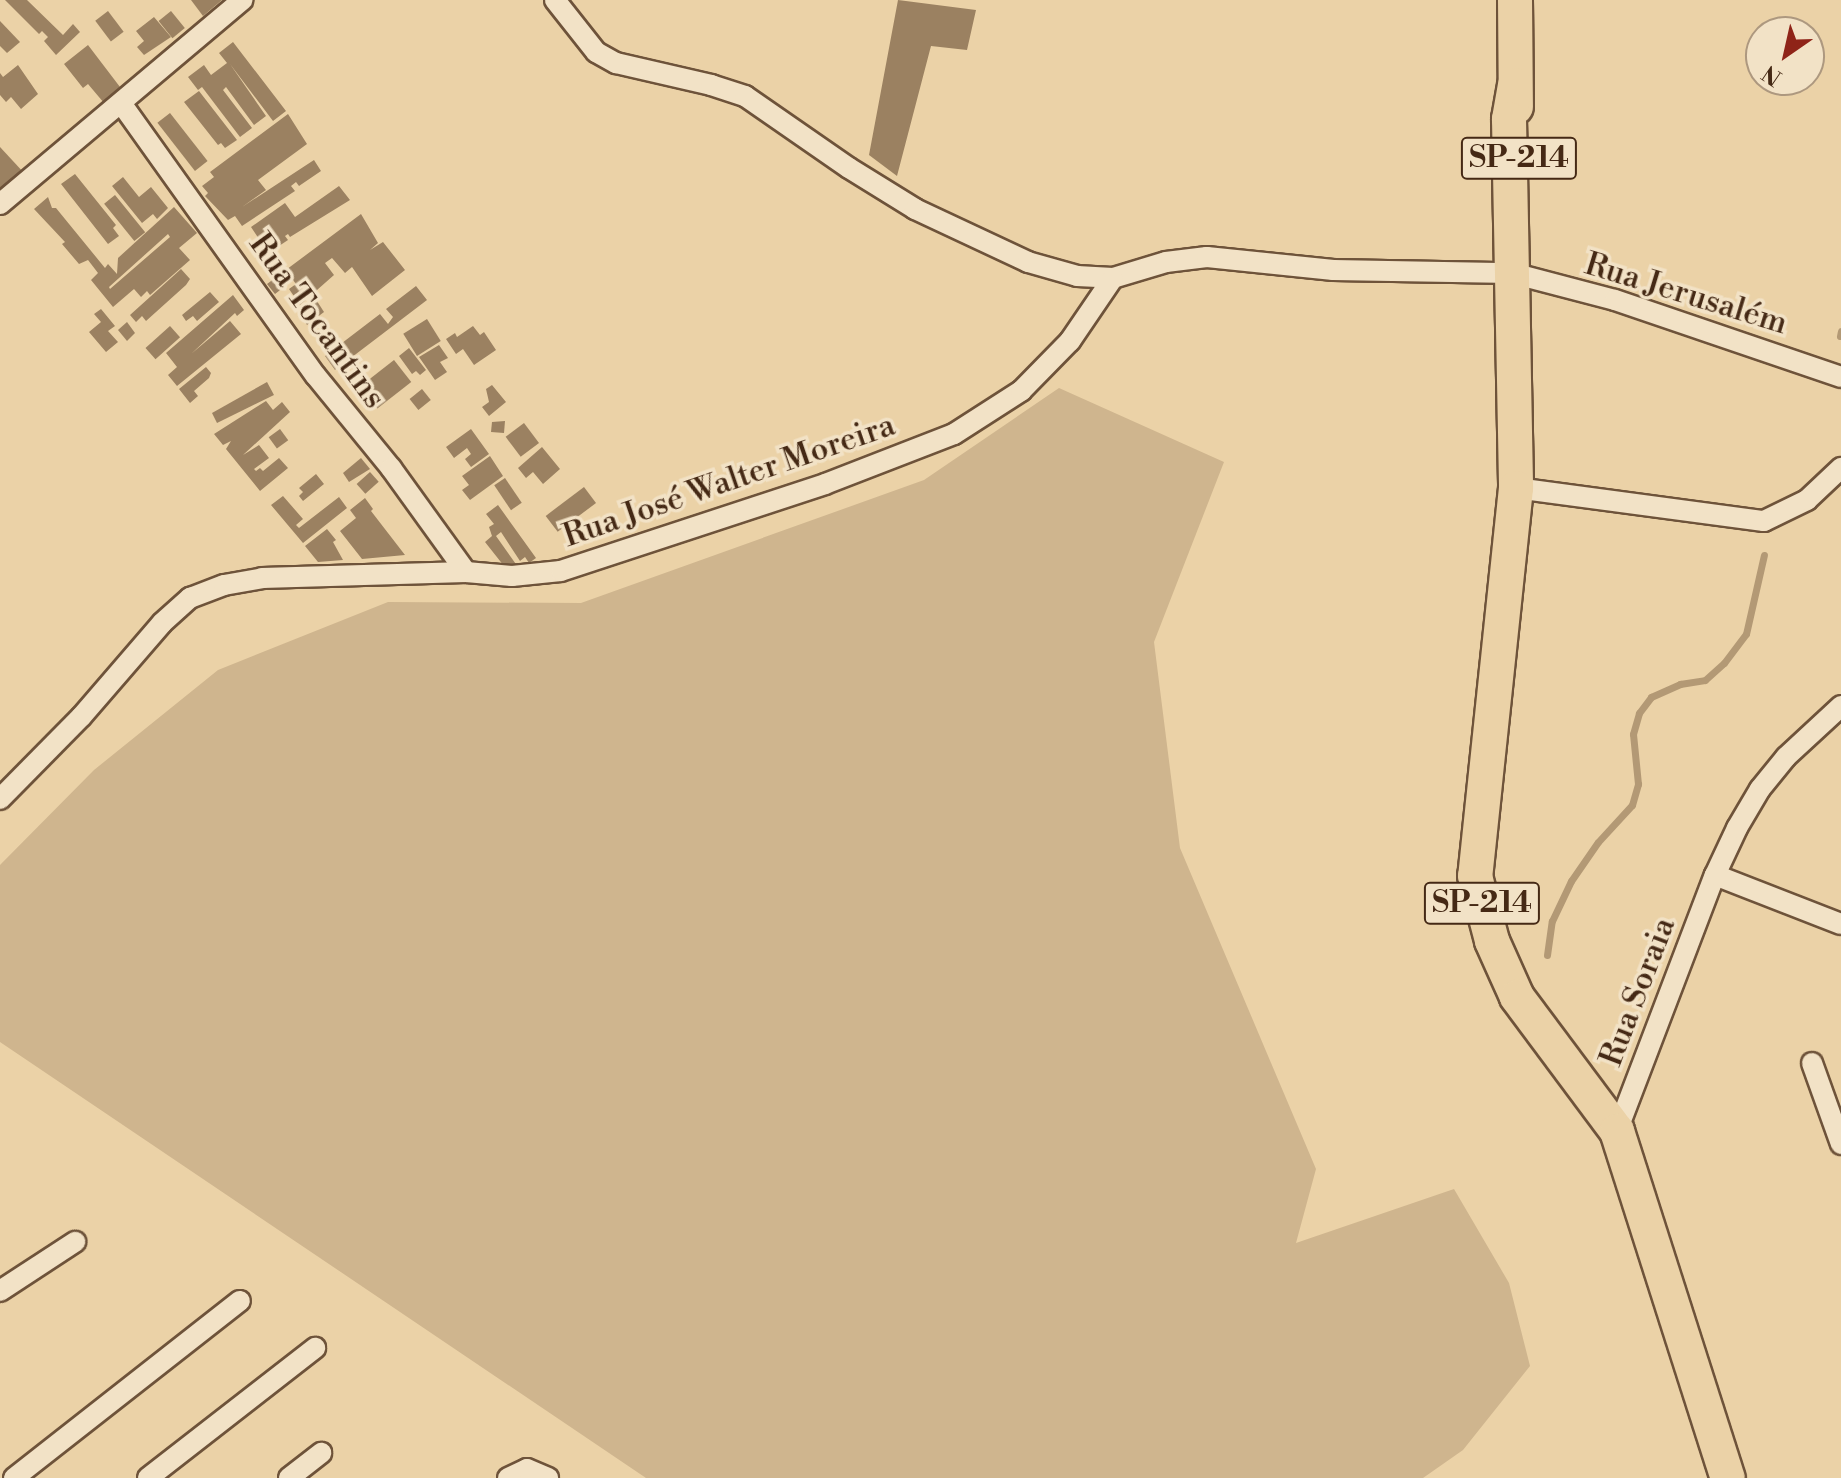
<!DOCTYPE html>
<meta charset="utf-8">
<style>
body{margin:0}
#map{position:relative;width:1841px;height:1478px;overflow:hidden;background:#ebd2a7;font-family:"Libre Bodoni",serif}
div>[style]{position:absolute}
.green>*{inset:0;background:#cfb58e}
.stream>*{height:7px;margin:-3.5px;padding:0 3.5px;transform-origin:3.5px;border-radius:3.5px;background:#b39975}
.building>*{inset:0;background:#9b8161;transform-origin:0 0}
.roads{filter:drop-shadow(2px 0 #6e533a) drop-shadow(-2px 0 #6e533a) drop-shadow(0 2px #6e533a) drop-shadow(0 -2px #6e533a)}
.street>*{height:20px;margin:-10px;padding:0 10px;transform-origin:10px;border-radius:10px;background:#f2e2c6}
.primary>*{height:34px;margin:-17px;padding:0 17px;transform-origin:17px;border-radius:17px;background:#ebd2a7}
span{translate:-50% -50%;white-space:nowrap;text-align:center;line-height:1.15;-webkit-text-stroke:7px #f2e2c6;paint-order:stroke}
.shield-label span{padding:2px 6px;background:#f2e2c6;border:2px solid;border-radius:6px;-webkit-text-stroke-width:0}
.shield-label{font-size:30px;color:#452915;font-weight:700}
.street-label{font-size:32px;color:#452915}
.north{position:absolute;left:1745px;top:16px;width:80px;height:80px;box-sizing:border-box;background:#f2e2c6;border:2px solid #ad987f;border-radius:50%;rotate:214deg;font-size:22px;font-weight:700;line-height:32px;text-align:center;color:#452915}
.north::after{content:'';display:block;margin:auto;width:28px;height:36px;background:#8f2418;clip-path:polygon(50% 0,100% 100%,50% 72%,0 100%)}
</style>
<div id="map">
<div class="green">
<i style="clip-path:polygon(1059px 388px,1224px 462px,1154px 642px,1180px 848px,1316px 1169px,1296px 1243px,1454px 1189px,1509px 1283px,1530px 1366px,1463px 1450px,1423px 1478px,646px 1478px,0 1042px,0 865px,94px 770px,218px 670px,388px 602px,581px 603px,924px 480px)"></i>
</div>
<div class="stream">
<i style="left:1840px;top:336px;width:5px;rotate:-79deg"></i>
<i style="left:1547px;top:955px;width:34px;rotate:-82deg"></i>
<i style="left:1552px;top:921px;width:44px;rotate:-64.6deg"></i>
<i style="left:1571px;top:881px;width:47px;rotate:-55.3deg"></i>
<i style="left:1598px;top:842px;width:50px;rotate:-47.4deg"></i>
<i style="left:1632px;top:805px;width:22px;rotate:-74deg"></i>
<i style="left:1638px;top:784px;width:50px;rotate:-95.7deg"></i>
<i style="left:1633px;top:734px;width:22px;rotate:-74deg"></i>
<i style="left:1639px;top:713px;width:20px;rotate:-53deg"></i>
<i style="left:1651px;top:697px;width:32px;rotate:-24deg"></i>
<i style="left:1680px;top:684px;width:25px;rotate:-9deg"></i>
<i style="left:1705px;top:680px;width:25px;rotate:-42deg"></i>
<i style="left:1724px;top:663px;width:36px;rotate:-53deg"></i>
<i style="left:1746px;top:634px;width:81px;rotate:-77.2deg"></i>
</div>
<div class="building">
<i style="clip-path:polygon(5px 0,27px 0,63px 35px,73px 24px,80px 32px,56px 55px,44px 41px,48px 37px,42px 31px,39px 34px)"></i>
<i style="clip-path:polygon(191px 0,222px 0,203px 16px)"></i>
<i style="clip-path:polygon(898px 0,976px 10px,967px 50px,931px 46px,897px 176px,869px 155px)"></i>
<i style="left:108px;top:11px;width:26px;height:16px;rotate:53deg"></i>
<i style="left:171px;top:11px;width:22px;height:16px;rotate:51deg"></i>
<i style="clip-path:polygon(154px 17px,171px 37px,144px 55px,137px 47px,144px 41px,136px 31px)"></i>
<i style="clip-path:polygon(0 21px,20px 42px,7px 53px,0 46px)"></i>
<i style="clip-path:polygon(233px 42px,286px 111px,273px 121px,230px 64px,266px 116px,254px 125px,226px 87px,223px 90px,252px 128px,240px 137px,202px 87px,198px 90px,188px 77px,204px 65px,211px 75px,227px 63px,219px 53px)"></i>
<i style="clip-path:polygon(88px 45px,120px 87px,104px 103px,88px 84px,83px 88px,64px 64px)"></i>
<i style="clip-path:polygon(18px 65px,38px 94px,21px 109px,11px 97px,6px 102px,0 95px,0 73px,3px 77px)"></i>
<i style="clip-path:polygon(199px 91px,237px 140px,225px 148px,221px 143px,218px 145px,184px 102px)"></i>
<i style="left:170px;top:113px;width:61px;height:16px;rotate:52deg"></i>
<i style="clip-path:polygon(288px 114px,307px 144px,258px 180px,266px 190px,242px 207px,314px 160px,321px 171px,299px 186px,296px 182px,291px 186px,295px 191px,242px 226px,235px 216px,228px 220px,205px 196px,208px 193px,202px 186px,214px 177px,210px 172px)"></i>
<i style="clip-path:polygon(0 147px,25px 174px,0 191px)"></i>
<i style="clip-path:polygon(75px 174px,116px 225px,113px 228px,119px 236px,108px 244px,61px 184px)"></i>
<i style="clip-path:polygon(123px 177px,139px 197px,151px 187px,168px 208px,157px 219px,153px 214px,142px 223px,112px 186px)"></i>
<i style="clip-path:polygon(339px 186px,350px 200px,290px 237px,288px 234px,285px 236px,288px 240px,276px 248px,268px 236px,261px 242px,251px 227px,285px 203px,295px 217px)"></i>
<i style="left:115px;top:195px;width:48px;height:14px;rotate:51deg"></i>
<i style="clip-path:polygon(evenodd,48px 197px,52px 208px,56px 208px,105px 268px,108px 264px,117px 274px,118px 258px,174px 207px,197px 233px,179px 248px,190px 260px,150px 295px,147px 291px,141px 297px,134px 289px,113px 307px,91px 280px,98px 273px,88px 260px,79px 264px,62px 244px,65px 242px,34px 209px,48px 197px,168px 234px,170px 237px,110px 289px,109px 287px,168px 234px)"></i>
<i style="clip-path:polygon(361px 214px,378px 243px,370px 250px,383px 242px,405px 270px,372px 296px,352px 267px,345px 273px,332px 258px,325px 263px,334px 275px,300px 305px,289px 289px,296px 284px,293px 280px,275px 294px,267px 284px)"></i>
<i style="clip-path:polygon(181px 269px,190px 279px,186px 285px,146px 321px,142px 316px,136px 322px,130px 315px)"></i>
<i style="clip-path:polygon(416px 286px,427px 300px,335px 370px,325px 356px,380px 314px,388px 324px,393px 317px,386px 309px)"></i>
<i style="clip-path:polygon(210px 292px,219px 302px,197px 321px,193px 316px,186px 321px,182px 315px)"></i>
<i style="clip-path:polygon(233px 295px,244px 310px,237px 316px,235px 313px,191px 354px,230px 321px,241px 334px,177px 386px,168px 375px,177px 367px,166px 353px)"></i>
<i style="clip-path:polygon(315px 298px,324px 312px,307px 325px,299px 311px)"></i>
<i style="clip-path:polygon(101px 309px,115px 326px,108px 331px,118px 342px,106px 352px,89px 332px,101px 322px,94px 314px)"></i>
<i style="left:427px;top:319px;width:26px;height:28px;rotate:58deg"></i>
<i style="clip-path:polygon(127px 322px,135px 333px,127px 341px,118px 330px)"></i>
<i style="left:170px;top:326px;width:15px;height:33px;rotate:48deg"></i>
<i style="clip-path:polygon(473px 326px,480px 335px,484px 332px,496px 350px,474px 365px,463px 349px,456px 354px,446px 339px,455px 333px,457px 337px)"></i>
<i style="clip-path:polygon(439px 345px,448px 358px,440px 362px,447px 372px,435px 380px,419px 357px)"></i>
<i style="clip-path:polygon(409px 348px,426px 370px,420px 375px,416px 371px,412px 374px,399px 356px)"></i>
<i style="left:394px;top:360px;width:28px;height:43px;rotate:52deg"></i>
<i style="clip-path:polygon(206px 367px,211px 373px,209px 378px,194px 391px,198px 396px,190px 403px,179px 389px)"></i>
<i style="clip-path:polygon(267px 382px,274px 395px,217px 423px,212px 413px)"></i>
<i style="clip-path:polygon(492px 385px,506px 402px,489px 416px,482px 407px,489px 402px,486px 389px)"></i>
<i style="left:422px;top:389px;width:14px;height:16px;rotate:51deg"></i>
<i style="clip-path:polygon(266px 401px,273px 410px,282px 402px,290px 412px,243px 455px,259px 445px,269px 458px,254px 469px,256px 471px,260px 468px,263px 471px,279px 458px,288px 468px,260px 491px,226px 449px,231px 441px,223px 445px,214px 434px)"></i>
<i style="clip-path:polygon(505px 421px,504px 433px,491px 432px,492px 422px)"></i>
<i style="left:524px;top:423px;width:25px;height:23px;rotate:53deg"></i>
<i style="left:280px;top:429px;width:14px;height:14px;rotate:54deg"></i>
<i style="clip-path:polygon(471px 429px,489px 454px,471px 467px,465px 459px,471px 454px,467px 448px,454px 458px,446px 447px)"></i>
<i style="clip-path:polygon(542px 447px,560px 469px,543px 484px,533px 472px,526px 478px,518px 468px)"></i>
<i style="clip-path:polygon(490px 456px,503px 476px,470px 500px,462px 490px,469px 485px,462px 476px)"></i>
<i style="clip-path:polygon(361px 458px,370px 469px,349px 482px,343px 473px)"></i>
<i style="left:370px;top:472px;width:13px;height:18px;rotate:48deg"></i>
<i style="clip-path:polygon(316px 474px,324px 484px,303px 501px,299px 496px,303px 492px,299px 488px)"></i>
<i style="left:505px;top:478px;width:30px;height:13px;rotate:56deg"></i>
<i style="left:584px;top:487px;width:20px;height:48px;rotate:53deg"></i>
<i style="clip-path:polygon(283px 496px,303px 519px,296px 525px,299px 528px,339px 497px,347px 508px,303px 543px,271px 505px)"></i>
<i style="clip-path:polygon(365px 498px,373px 509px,371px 511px,405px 555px,362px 559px,340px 531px,356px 518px,350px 510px)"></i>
<i style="clip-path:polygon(498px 505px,536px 558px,529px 563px,525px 557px,520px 561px,501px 532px,496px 536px,518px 567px,504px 566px,485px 542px,492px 536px,489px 527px,494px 524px,486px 514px)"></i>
<i style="clip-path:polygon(327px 529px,336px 540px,333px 542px,343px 560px,318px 562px,305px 546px)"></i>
</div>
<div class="roads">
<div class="street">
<i style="left:555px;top:0;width:66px;rotate:51.7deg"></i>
<i style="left:596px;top:52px;width:23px;rotate:29deg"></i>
<i style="left:616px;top:63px;width:98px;rotate:13deg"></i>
<i style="left:711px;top:85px;width:36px;rotate:18deg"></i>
<i style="left:745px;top:96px;width:126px;rotate:34.7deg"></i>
<i style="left:849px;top:168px;width:78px;rotate:31.8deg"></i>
<i style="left:915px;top:209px;width:125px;rotate:25.1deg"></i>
<i style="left:1028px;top:262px;width:51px;rotate:15.9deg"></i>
<i style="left:1077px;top:276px;width:36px;rotate:3deg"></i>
<i style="left:1113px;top:278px;width:55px;rotate:-16.8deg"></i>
<i style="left:1166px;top:262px;width:41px;rotate:-7deg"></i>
<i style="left:1207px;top:257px;width:127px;rotate:5.9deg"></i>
<i style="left:1333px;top:270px;width:179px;rotate:1deg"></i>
<i style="left:1512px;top:273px;width:106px;rotate:14.7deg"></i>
<i style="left:1615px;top:300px;width:239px;rotate:18.8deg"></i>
<i style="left:121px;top:103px;width:335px;rotate:54.5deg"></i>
<i style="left:316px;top:376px;width:119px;rotate:50.8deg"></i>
<i style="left:391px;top:468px;width:128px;rotate:54.2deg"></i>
<i style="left:0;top:204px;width:317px;rotate:-40.1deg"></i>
<i style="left:1516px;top:488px;width:250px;rotate:7.6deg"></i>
<i style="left:1764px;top:521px;width:48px;rotate:-26deg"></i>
<i style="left:1807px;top:500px;width:47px;rotate:-43.3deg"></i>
<i style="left:0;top:799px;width:115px;rotate:-45.4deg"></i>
<i style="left:81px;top:717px;width:124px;rotate:-49.2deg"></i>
<i style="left:162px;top:623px;width:38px;rotate:-42deg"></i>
<i style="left:190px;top:598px;width:36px;rotate:-21deg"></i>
<i style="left:224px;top:585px;width:39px;rotate:-10deg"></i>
<i style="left:262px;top:578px;width:204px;rotate:-1.7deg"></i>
<i style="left:466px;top:572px;width:46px;rotate:5deg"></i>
<i style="left:512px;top:576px;width:49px;rotate:-5.8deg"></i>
<i style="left:561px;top:571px;width:278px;rotate:-18.2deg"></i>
<i style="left:825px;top:484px;width:138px;rotate:-21.2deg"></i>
<i style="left:954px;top:434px;width:80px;rotate:-32.7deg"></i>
<i style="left:1021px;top:391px;width:70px;rotate:-45.6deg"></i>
<i style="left:1070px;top:341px;width:76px;rotate:-55.7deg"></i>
<i style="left:1715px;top:875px;width:135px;rotate:21.3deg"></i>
<i style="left:1812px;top:1063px;width:86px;rotate:70.3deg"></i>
<i style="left:1617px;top:1131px;width:274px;rotate:-69.1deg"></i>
<i style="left:1715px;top:875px;width:52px;rotate:-64.9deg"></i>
<i style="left:1737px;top:828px;width:45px;rotate:-59.5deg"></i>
<i style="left:1760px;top:789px;width:41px;rotate:-50.9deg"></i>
<i style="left:1786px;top:757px;width:75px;rotate:-42.8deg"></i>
<i style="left:0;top:1291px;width:90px;rotate:-33.2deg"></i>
<i style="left:14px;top:1478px;width:287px;rotate:-38.1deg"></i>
<i style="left:148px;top:1478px;width:212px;rotate:-37.9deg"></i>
<i style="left:289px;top:1478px;width:41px;rotate:-38deg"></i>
<i style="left:508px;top:1478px;width:21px;rotate:-25deg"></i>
<i style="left:527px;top:1469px;width:23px;rotate:23deg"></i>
</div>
<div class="primary">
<i style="left:1515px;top:0;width:107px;rotate:89.5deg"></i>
<i style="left:1515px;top:85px;width:35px;rotate:100deg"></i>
<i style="left:1509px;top:119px;width:369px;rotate:88.9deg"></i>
<i style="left:1516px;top:488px;width:390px;rotate:96deg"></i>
<i style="left:1475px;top:876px;width:67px;rotate:75.3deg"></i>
<i style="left:1492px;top:941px;width:61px;rotate:65.9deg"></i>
<i style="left:1517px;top:997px;width:167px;rotate:53.3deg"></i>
<i style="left:1617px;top:1131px;width:364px;rotate:72.3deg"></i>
</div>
</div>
<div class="shield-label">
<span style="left:1519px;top:158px">SP-214</span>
<span style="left:1482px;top:903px">SP-214</span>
</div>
<div class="street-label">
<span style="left:1686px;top:294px;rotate:17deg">Rua Jerusalém</span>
<span style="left:317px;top:321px;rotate:54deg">Rua Tocantins</span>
<span style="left:729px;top:481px;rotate:-19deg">Rua José Walter Moreira</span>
<span style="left:1638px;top:992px;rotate:-69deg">Rua Soraia</span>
</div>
<div class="north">N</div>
</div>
